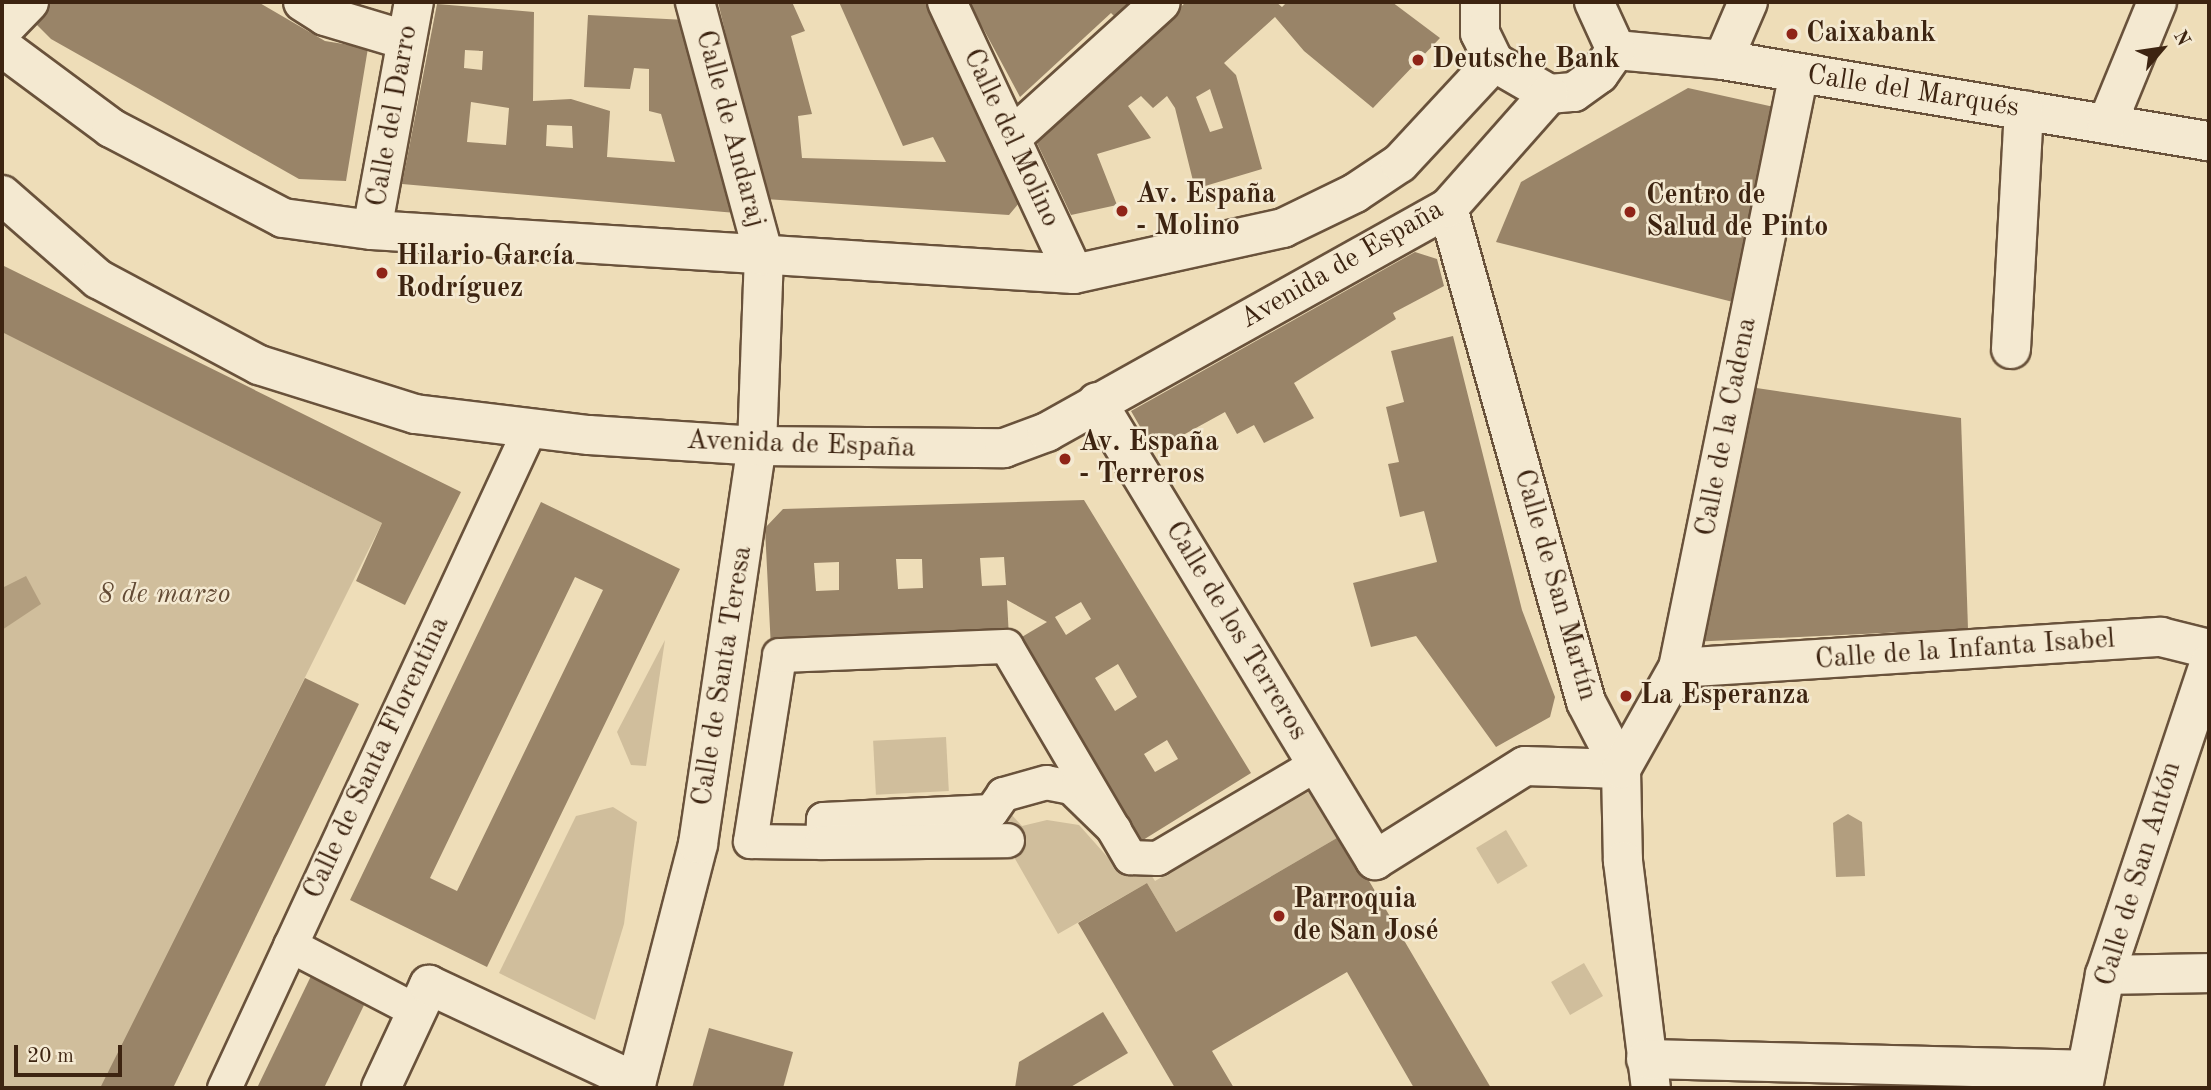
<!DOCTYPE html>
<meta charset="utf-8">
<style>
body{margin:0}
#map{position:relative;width:2211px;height:1090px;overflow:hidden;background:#eeddb8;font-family:"Old Standard TT",serif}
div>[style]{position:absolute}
.green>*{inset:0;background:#d0be9c;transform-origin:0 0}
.water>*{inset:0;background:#b29e7f}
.building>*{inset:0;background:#998468}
.roads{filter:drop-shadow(2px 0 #69523b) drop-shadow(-2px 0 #69523b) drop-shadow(0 2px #69523b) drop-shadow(0 -2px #69523b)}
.pedestrian>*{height:33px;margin:-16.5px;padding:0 16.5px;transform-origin:16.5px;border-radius:16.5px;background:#f4e9d1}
.minor>*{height:38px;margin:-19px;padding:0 19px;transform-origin:19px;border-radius:19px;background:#f4e9d1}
.tertiary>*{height:38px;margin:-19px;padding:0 19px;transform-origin:19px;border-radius:19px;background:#f4e9d1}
.dots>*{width:19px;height:19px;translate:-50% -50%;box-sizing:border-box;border:4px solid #f4e9d1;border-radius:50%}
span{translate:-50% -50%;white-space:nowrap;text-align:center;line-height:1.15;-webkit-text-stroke:5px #f4e9d1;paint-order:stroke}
.poi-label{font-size:28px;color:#3d2411;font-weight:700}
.left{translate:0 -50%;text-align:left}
.street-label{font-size:28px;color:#3d2411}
.park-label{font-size:28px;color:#624a34;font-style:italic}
.frame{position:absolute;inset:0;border:4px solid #3d2411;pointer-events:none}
.north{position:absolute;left:2127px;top:14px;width:70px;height:70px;-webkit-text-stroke:5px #f4e9d1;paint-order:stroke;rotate:61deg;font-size:19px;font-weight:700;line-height:28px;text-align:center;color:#3d2411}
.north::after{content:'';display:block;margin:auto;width:24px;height:32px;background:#3d2411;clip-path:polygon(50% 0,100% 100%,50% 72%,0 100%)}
.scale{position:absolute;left:14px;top:1045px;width:108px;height:32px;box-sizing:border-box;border:4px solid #3d2411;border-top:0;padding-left:9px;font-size:21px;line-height:24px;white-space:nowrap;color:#3d2411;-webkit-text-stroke:5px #f4e9d1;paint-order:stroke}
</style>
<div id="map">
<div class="green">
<i style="clip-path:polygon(2px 331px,382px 523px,100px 1088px,2px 1088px)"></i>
<i style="clip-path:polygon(665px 640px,646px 766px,631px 765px,617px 732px)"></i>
<i style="left:946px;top:737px;width:54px;height:73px;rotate:87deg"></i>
<i style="clip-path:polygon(1315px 788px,1342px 835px,1176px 932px,1147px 883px,1058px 934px,1010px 850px,1003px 826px,1011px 814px,1022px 826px,1047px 820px,1079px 825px,1120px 871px,1146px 867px,1155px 881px)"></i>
<i style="clip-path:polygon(613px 807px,637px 822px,624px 924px,595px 1020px,499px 973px,576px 816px)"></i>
<i style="left:1506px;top:830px;width:42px;height:35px;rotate:59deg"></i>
<i style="left:1584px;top:963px;width:38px;height:38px;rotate:60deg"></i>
</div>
<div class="water">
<i style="clip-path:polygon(26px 576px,41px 604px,2px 630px,2px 588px)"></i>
<i style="clip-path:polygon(1848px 814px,1862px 822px,1865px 876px,1836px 877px,1833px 823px)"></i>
</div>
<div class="building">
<i style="clip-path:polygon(50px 2px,258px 2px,325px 41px,368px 48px,346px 181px,299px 179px,51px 39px,32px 20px)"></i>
<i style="clip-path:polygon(718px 2px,792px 2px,805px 31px,791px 36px,812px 114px,798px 116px,802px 158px,946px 162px,933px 137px,903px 146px,839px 2px,928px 2px,1019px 203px,1009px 215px,765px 199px)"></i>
<i style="clip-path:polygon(969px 2px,1133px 2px,1115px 17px,1111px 13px,1020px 97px)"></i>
<i style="clip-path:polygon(evenodd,1186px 2px,1276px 2px,1282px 7px,1287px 2px,1392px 2px,1440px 38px,1373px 108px,1304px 51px,1275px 17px,1224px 63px,1236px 75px,1262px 169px,1195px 189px,1175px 108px,1167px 96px,1153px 108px,1141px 96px,1128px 106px,1151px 138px,1097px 154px,1117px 205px,1071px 215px,1037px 143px,1186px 2px,1210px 89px,1223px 128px,1210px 132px,1196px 97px,1210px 89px)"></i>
<i style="clip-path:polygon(evenodd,437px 4px,534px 12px,533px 101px,571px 99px,610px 111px,607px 157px,675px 162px,661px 114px,649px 111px,649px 69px,634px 68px,630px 89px,584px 87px,588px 15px,686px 20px,736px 213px,402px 184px,437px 4px,465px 50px,483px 51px,482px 70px,464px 68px,465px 50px,437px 4px,471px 102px,509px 108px,506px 145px,467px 142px,471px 102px,437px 4px,547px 125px,572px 126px,573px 148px,546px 146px,547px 125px)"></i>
<i style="clip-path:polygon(1688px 88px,1774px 107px,1733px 302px,1496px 242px,1521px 182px)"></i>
<i style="clip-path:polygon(1415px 252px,1437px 259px,1444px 286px,1393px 313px,1396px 319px,1294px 383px,1314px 418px,1264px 443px,1254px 425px,1237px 434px,1225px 412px,1154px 451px,1131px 411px)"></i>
<i style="clip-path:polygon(2px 265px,461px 492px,405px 605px,356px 581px,382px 523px,2px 332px)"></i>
<i style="clip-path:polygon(1453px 336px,1522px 610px,1555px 697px,1550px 717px,1496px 747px,1416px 636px,1371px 647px,1353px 583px,1437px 562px,1424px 511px,1400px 517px,1388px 464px,1399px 462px,1386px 407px,1404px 402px,1391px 351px)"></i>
<i style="clip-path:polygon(1743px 386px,1961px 418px,1968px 629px,1690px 642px)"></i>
<i style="clip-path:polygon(evenodd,1084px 500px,1251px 773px,1135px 845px,1010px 644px,1047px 622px,1007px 600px,1009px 638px,771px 649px,765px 528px,783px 509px,1084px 500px,1004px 557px,1006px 585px,982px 586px,980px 558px,1004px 557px,1084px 500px,896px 559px,922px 559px,923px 588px,898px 589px,896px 559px,1084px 500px,839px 562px,839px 590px,816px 591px,814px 563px,839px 562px,1084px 500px,1081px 602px,1091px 619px,1066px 635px,1055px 617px,1081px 602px,1084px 500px,1118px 664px,1137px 697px,1115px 711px,1095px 678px,1118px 664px,1084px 500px,1167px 740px,1178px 759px,1155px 772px,1144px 754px,1167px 740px)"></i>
<i style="clip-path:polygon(evenodd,541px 502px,680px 569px,487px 967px,350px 900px,541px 502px,575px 577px,603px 590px,457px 891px,430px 878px,575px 577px)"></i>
<i style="clip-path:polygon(305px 678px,359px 704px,173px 1088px,100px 1088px)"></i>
<i style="clip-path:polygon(1342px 835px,1491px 1088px,1414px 1088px,1347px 972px,1212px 1051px,1234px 1088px,1175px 1088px,1078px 923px,1147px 883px,1176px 932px)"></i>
<i style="clip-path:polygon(311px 976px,365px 1003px,324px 1088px,257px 1088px)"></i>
<i style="clip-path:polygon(1103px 1012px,1128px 1053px,1069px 1088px,1015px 1088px,1019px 1062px)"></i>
<i style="clip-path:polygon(709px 1028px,793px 1052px,783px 1088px,692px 1088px)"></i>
</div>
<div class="roads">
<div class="pedestrian">
<i style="left:1114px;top:829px;width:60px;rotate:-135.7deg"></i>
<i style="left:1071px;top:787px;width:25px;rotate:-169deg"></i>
<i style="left:1046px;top:782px;width:45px;rotate:164.4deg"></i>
<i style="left:1003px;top:794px;width:21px;rotate:125deg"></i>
<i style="left:991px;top:811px;width:168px;rotate:177.3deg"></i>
<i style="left:823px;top:819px;width:23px;rotate:92deg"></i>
<i style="left:822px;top:842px;width:72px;rotate:-179.2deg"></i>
<i style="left:750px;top:841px;width:188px;rotate:-81.1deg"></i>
<i style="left:779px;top:655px;width:227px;rotate:-2.3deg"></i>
<i style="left:1006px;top:646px;width:245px;rotate:59.6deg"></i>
<i style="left:1130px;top:857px;width:27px;rotate:2deg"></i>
<i style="left:1157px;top:858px;width:185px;rotate:-30.6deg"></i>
<i style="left:822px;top:842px;width:185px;rotate:-0.6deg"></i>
<i style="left:290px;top:945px;width:143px;rotate:27.5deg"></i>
<i style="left:224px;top:1088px;width:727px;rotate:-65.13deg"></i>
</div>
<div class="minor">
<i style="left:303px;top:2px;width:26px;rotate:32deg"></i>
<i style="left:325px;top:16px;width:84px;rotate:16.7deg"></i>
<i style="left:947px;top:2px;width:300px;rotate:65deg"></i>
<i style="left:2px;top:30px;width:39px;rotate:-46deg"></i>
<i style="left:1616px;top:50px;width:107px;rotate:5.3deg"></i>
<i style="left:1723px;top:60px;width:493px;rotate:9.5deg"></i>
<i style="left:2107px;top:124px;width:132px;rotate:-67.7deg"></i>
<i style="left:1011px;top:138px;width:202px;rotate:-42.2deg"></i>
<i style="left:1448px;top:208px;width:513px;rotate:74.39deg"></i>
<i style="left:1586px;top:702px;width:76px;rotate:62.4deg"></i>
<i style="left:1621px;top:769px;width:92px;rotate:88.8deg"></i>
<i style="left:1623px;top:861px;width:229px;rotate:83deg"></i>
<i style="left:372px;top:230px;width:232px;rotate:-79.6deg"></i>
<i style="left:2011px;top:349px;width:239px;rotate:-86.9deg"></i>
<i style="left:1097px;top:402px;width:536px;rotate:58.74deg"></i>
<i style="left:1375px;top:860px;width:177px;rotate:-32.1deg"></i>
<i style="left:1525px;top:766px;width:96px;rotate:1.8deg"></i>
<i style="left:1621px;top:769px;width:116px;rotate:-60.6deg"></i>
<i style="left:1678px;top:668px;width:607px;rotate:-78.51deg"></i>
<i style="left:1678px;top:668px;width:484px;rotate:-3.7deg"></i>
<i style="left:2161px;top:637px;width:49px;rotate:14deg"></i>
<i style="left:2105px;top:975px;width:104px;rotate:-1.1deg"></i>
<i style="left:1646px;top:1059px;width:440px;rotate:1.4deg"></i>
<i style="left:381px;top:1088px;width:114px;rotate:-65deg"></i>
<i style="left:429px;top:985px;width:229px;rotate:25.1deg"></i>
<i style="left:635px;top:1088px;width:252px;rotate:-75.5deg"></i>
<i style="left:698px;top:844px;width:402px;rotate:-81.6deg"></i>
<i style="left:757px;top:446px;width:190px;rotate:-87.9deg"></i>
<i style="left:764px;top:256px;width:263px;rotate:-105.2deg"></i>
<i style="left:2083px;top:1088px;width:115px;rotate:-79deg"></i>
<i style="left:2105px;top:975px;width:328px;rotate:-71.5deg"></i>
</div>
<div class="tertiary">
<i style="left:1480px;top:2px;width:31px;rotate:90deg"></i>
<i style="left:1480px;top:33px;width:32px;rotate:64deg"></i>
<i style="left:1494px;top:62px;width:64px;rotate:30.2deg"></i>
<i style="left:1549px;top:94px;width:25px;rotate:-5deg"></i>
<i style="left:1574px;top:92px;width:31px;rotate:-36deg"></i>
<i style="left:1599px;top:74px;width:29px;rotate:-55deg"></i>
<i style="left:1616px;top:50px;width:53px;rotate:-114.6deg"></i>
<i style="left:2px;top:47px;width:136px;rotate:36.6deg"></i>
<i style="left:111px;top:128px;width:194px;rotate:27.6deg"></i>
<i style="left:283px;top:218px;width:90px;rotate:7.7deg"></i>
<i style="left:372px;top:230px;width:703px;rotate:3.59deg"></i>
<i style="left:1074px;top:274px;width:214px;rotate:-12.4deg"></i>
<i style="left:1283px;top:228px;width:80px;rotate:-25.9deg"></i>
<i style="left:1355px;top:193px;width:54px;rotate:-33.7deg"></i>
<i style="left:1400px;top:163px;width:138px;rotate:-47.1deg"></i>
<i style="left:1723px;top:60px;width:63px;rotate:-66.7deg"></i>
<i style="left:2px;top:195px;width:128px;rotate:41.2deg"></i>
<i style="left:98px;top:279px;width:183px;rotate:28.1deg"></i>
<i style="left:259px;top:365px;width:164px;rotate:17.4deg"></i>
<i style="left:415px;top:414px;width:175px;rotate:6.9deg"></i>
<i style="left:589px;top:435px;width:168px;rotate:3.7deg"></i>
<i style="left:757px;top:446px;width:247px;rotate:0.5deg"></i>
<i style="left:1004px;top:448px;width:46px;rotate:-20.4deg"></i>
<i style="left:1047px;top:432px;width:459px;rotate:-29.2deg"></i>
<i style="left:1448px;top:208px;width:152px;rotate:-48.5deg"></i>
</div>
</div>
<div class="dots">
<i style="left:1792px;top:34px;background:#8f2418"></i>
<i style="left:1418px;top:60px;background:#8f2418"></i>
<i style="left:1122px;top:211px;background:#8f2418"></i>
<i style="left:1630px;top:212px;background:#8f2418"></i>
<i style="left:382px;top:273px;background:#8f2418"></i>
<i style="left:1065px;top:459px;background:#8f2418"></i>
<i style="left:1626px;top:696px;background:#8f2418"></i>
<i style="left:1279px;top:916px;background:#8f2418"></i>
</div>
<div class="poi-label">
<span class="left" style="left:1806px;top:34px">Caixabank</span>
<span class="left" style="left:1432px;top:60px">Deutsche Bank</span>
<span class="left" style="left:1136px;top:211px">Av. España<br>- Molino</span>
<span class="left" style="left:1646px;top:212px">Centro de<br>Salud de Pinto</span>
<span class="left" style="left:396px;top:273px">Hilario García<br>Rodríguez</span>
<span class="left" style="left:1079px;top:459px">Av. España<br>- Terreros</span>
<span class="left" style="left:1640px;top:696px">La Esperanza</span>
<span class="left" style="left:1293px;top:916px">Parroquia<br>de San José</span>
</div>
<div class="street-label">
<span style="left:1913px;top:92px;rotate:9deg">Calle del Marqués</span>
<span style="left:393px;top:116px;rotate:-80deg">Calle del Darro</span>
<span style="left:730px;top:129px;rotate:75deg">Calle de Andaraj</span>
<span style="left:1011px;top:138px;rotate:65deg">Calle del Molino</span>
<span style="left:1342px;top:265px;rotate:-30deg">Avenida de España</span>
<span style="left:1727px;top:427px;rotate:-79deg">Calle de la Cadena</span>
<span style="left:801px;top:445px;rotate:2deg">Avenida de España</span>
<span style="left:1555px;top:585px;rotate:74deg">Calle de San Martín</span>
<span style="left:1236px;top:631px;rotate:59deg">Calle de los Terreros</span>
<span style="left:1965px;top:650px;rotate:-4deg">Calle de la Infanta Isabel</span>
<span style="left:723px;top:676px;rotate:-81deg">Calle de Santa Teresa</span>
<span style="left:377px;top:758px;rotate:-65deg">Calle de Santa Florentina</span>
<span style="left:2139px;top:874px;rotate:-73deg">Calle de San Antón</span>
</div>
<div class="park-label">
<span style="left:164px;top:595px">8 de marzo</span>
</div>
<div class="frame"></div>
<div class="north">N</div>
<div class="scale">20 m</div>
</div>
